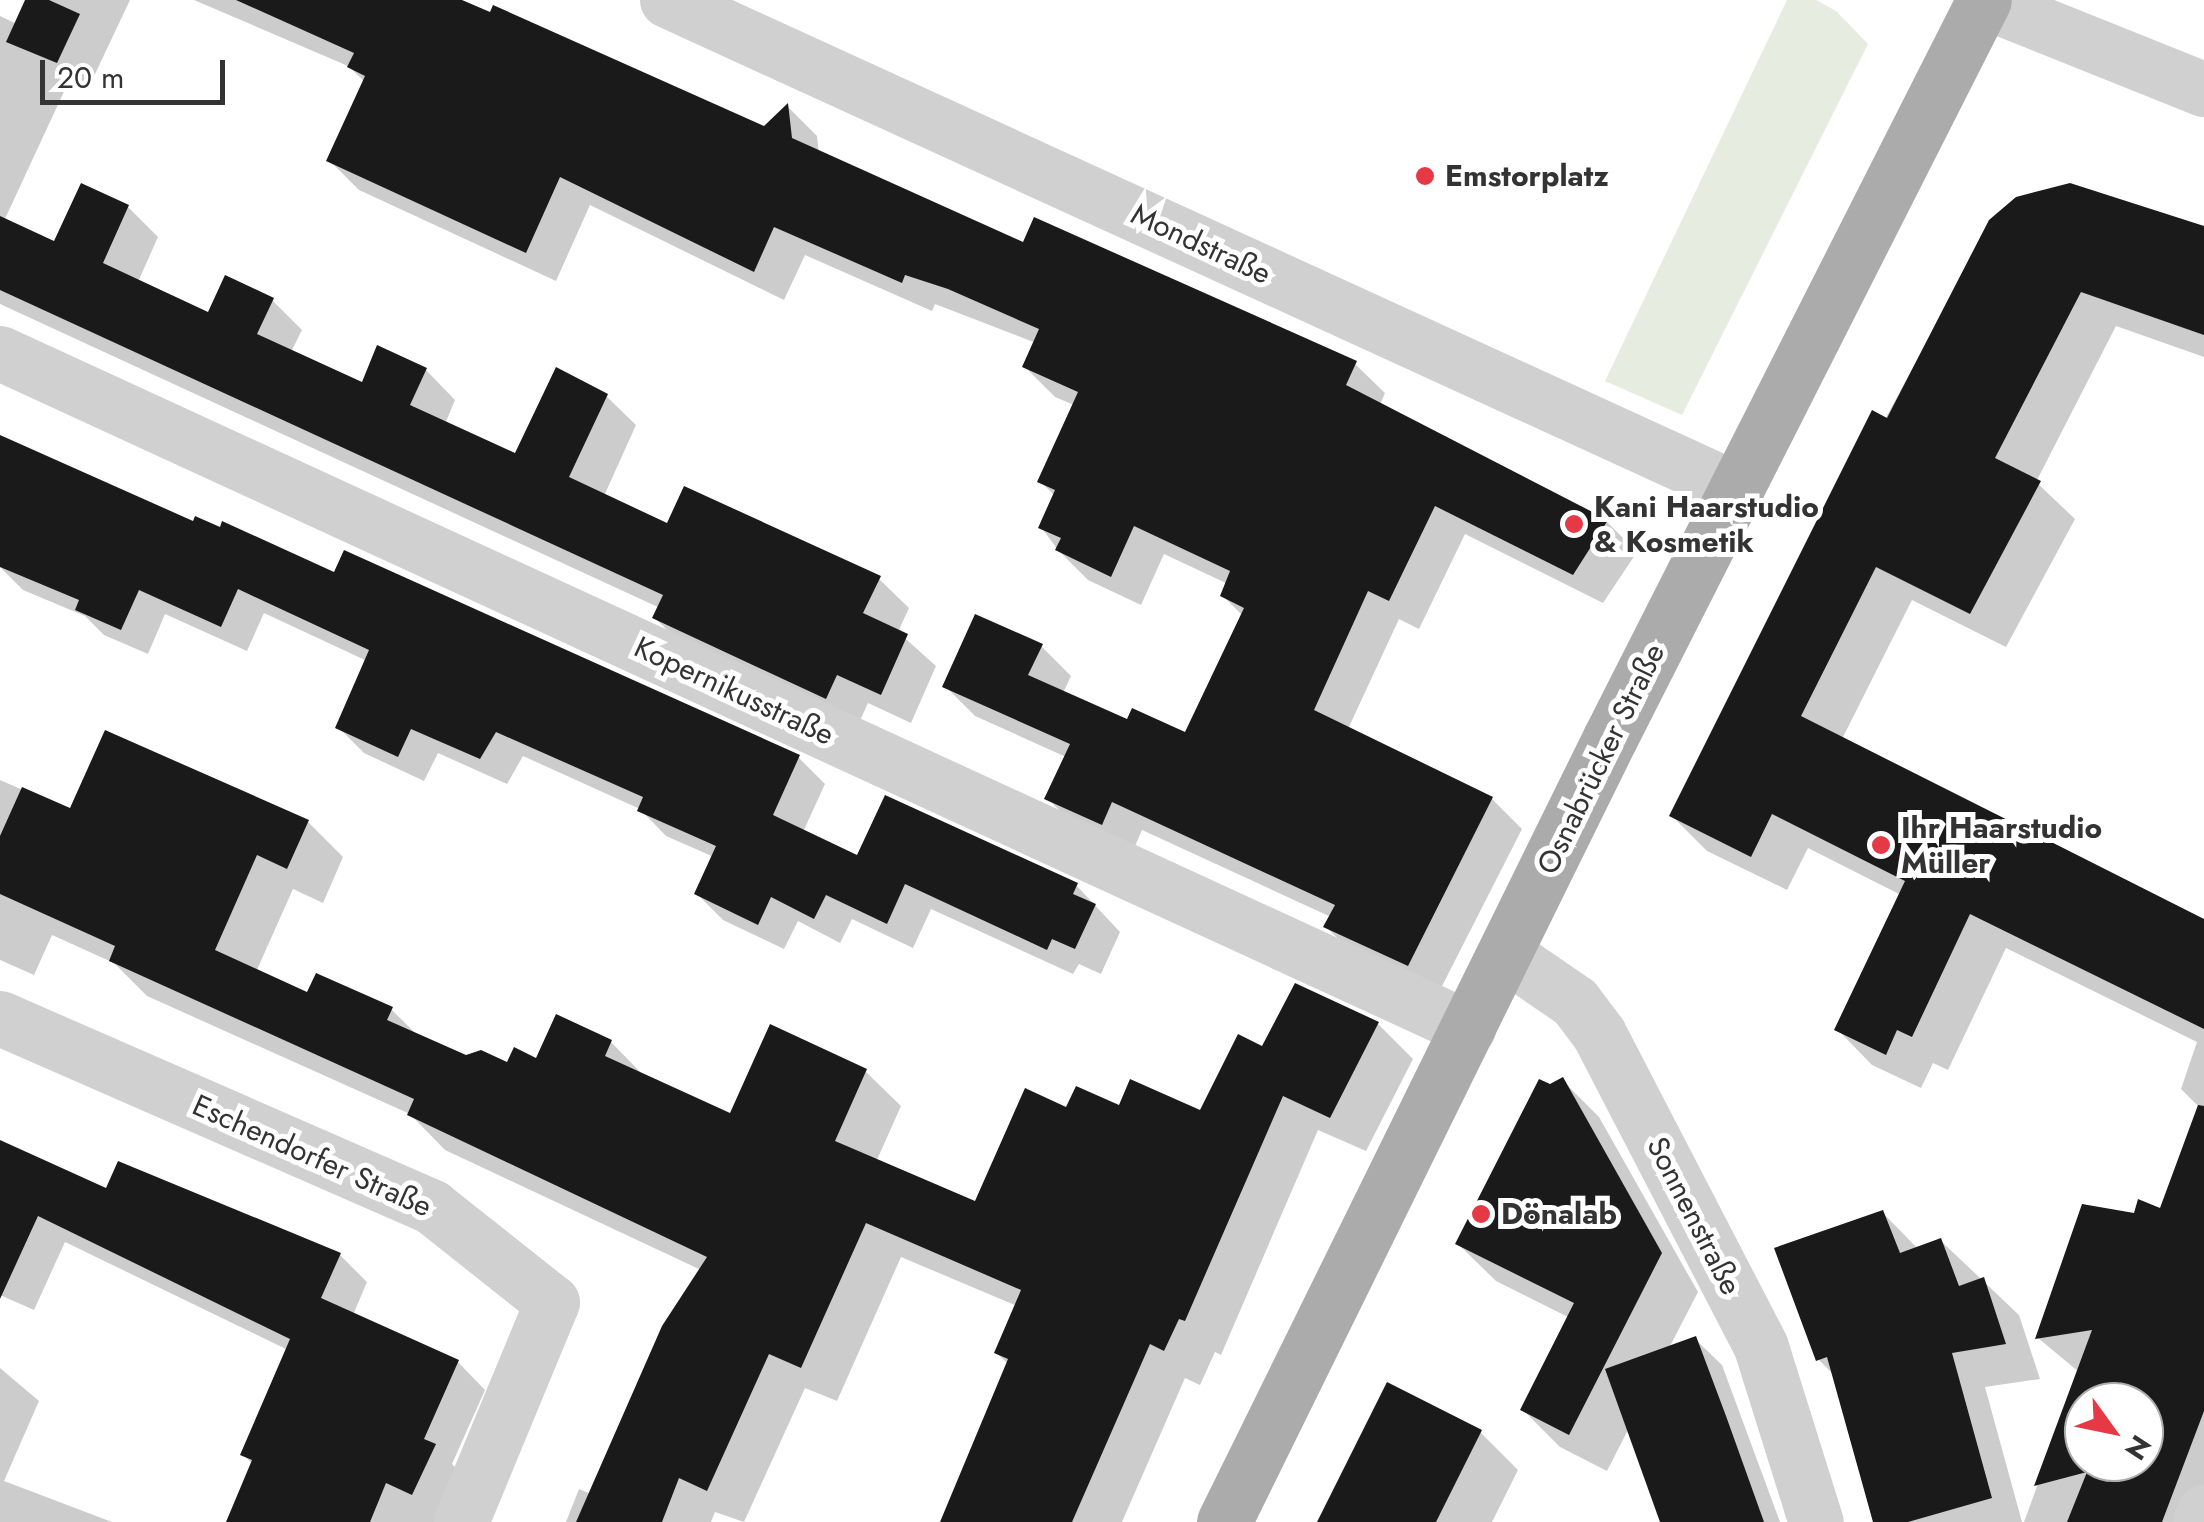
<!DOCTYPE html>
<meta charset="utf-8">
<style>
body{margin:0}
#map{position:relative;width:2204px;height:1522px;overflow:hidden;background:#fff;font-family:Jost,sans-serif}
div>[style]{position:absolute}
.green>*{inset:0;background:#e6ecdf}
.shadow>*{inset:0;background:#0003}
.building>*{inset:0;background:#1a1a1a}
.minor>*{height:55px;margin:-27.5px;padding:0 27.5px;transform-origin:27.5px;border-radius:27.5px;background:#d0d0d0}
.major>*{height:55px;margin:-27.5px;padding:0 27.5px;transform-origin:27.5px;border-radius:27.5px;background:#ababab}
.dots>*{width:28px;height:28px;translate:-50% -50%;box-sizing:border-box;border:5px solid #fff;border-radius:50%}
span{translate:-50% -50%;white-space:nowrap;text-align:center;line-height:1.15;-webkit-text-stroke:10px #fff;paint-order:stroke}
.poi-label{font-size:30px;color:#333;font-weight:700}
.left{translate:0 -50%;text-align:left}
.street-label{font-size:30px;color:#333}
.north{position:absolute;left:2064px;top:1382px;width:100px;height:100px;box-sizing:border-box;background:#fff;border:2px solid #adadad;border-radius:50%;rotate:123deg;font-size:28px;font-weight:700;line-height:40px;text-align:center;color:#333}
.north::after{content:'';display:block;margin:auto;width:35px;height:45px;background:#e63946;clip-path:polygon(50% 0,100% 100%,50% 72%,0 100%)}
.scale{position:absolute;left:40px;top:60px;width:185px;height:45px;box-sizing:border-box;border:5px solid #333;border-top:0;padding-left:12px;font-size:30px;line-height:35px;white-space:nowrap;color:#333;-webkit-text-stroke:8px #fff;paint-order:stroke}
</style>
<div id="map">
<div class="green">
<i style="clip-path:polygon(1787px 0,1816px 0,1836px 11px,1868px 44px,1682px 415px,1605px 381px)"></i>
</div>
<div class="shadow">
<i style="clip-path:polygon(28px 0,130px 0,87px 91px,68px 83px,4px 221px,56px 244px,128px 207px,158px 237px,138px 282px,210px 315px,272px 300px,302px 330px,291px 352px,363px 386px,426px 370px,455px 400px,445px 424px,517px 457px,606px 396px,636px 425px,604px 496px,669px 527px,879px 579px,909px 608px,898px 632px,936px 666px,911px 723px,868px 703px,857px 727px,685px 648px,655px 618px,660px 608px,0 304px,0 16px,17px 24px)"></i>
<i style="clip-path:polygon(194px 0,455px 0,765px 129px,788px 107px,817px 136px,819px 154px,1025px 246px,1355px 364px,1385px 393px,1380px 405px,1607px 522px,1637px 552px,1603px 603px,1465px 534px,1419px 629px,1399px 619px,1348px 729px,1492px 799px,1522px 829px,1438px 994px,1356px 956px,1326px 927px,1331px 917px,1142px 830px,1132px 853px,1077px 828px,1047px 798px,1066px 757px,975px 716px,945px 686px,1041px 646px,1071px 676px,1063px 693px,1128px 723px,1186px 736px,1243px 616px,1223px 596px,1228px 584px,1164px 554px,1141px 605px,1088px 580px,1058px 550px,1041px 527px,1055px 496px,1040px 481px,1074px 405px,1055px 397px,1025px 367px,1036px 343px,935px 304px,932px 311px,805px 255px,784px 300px,590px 205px,556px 281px,359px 190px,329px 160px,365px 82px,348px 66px)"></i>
<i style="clip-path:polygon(evenodd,1991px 222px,2204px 231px,2204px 357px,2116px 326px,2036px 482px,2075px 519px,2006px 647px,1912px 600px,1842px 739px,2204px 934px,2204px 1522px,2024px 1522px,2079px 1372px,2038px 1338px,2136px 1216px,2162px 1212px,2200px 1108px,2181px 1089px,2197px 1042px,2006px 948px,1948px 1070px,1933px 1063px,1921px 1088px,1872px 1065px,1837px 1029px,1901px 895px,1808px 848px,1787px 890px,1707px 851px,1672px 816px,1991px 222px,2084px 1402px,2144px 1402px,2144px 1462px,2084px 1462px,2084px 1402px)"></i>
<i style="clip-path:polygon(0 438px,195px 525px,335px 575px,345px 554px,799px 758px,825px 784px,803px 832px,858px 859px,1076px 885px,1120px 932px,1101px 974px,1079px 964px,1073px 974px,931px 909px,913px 948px,852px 919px,840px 943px,798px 921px,784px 949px,723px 920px,697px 894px,714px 857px,666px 836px,640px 809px,523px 756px,507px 784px,438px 753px,424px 781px,364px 753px,338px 727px,367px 661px,264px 613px,247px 651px,165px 614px,148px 654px,104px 635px,85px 616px,23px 590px,0 567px)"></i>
<i style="clip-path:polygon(0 780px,71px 811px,308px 822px,343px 857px,323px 903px,293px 889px,256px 972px,309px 996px,391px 1009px,419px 1037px,466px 1058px,508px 1065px,611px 1042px,645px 1077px,731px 1116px,865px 1071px,901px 1106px,876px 1162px,976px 1205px,1068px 1110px,1201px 1113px,1263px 1050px,1378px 1024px,1413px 1059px,1366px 1151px,1318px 1130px,1221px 1355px,1215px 1352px,1200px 1385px,1185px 1378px,1122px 1522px,947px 1522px,1008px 1364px,997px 1353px,1017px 1306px,901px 1257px,837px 1401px,805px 1388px,744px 1522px,715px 1512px,711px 1522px,566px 1522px,579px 1489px,591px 1494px,701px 1270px,445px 1150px,410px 1114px,147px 996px,114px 963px,52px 935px,34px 975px,0 960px)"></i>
<i style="clip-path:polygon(1562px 1080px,1599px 1117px,1698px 1292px,1669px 1348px,1695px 1339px,1722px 1365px,1780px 1522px,1672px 1522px,1629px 1428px,1607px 1471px,1560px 1447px,1523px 1410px,1570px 1318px,1496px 1281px,1458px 1244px,1550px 1087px)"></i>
<i style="clip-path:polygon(0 1143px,108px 1191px,340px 1255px,367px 1282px,353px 1315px,458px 1362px,485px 1390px,452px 1464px,461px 1473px,441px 1522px,228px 1522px,253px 1464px,243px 1455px,288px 1350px,65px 1242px,34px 1310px,0 1295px)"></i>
<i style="clip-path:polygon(1883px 1213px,1918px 1249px,1941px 1241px,2019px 1315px,2040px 1379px,1985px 1387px,2022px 1522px,1873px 1522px,1834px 1375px,1818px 1359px)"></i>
<i style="clip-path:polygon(0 1368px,39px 1401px,4px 1481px,112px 1522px,0 1522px)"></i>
<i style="clip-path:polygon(1480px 1432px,1518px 1470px,1492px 1522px,1319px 1522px)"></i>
</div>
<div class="building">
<i style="clip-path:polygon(25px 0,49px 0,80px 14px,57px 63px,6px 42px)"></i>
<i style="clip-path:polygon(236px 0,462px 0,490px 12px,493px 5px,764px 126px,788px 103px,792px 138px,1023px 242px,1034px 217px,1357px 361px,1346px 385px,1608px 520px,1573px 575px,1435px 506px,1389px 601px,1368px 591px,1314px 710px,1493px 797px,1408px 966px,1323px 927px,1335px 905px,1112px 802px,1102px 825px,1044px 799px,1070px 744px,942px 687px,975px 614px,1043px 644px,1028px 675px,1127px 719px,1132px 708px,1185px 732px,1244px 608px,1220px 596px,1230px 571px,1134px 526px,1111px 577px,1055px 550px,1061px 538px,1038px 528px,1055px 490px,1037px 482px,1078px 392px,1022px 367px,1039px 329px,948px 289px,905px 275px,902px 283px,774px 227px,754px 272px,560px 177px,526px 253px,326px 161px,365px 76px,347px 67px,354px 53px)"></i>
<i style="clip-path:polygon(81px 183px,129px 205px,103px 263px,208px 312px,225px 275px,274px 298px,257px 334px,362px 382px,377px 345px,427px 368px,410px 405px,515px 453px,556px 367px,608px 394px,569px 477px,667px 523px,684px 486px,881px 576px,863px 613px,908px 634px,881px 695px,837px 675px,826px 699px,652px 618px,663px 595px,0 290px,0 216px,54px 241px)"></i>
<i style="clip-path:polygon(2070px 183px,2204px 226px,2204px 335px,2081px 292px,1995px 458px,2041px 481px,1970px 614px,1876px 567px,1801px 716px,2204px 919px,2204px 1029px,1970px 914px,1912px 1037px,1897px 1030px,1886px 1055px,1834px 1030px,1905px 881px,1772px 814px,1751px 857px,1669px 816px,1872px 410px,1887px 418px,1989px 220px,2016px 197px)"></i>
<i style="clip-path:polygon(0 435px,193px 521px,195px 516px,220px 527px,222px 521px,334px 572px,344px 550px,800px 755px,773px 815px,857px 855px,885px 795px,1078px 883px,1073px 894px,1096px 904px,1075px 949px,1052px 939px,1047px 950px,905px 884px,887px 924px,826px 895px,814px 919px,771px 897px,758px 925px,694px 894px,716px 846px,637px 811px,643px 797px,496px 732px,480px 759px,411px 729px,398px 757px,335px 728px,369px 650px,238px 589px,221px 627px,139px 590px,121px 630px,75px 610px,79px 600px,0 567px)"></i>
<i style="clip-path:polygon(105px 730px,309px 820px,287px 869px,257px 855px,215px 950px,307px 992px,316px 973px,393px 1007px,387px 1020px,466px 1055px,481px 1050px,507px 1062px,514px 1047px,536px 1058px,556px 1014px,612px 1040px,605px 1056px,730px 1113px,770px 1024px,867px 1069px,835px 1141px,975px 1201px,1025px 1088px,1066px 1107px,1076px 1086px,1119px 1105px,1130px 1079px,1200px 1110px,1238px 1034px,1262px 1046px,1295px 983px,1379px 1022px,1330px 1118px,1283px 1096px,1185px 1321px,1179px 1319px,1164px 1351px,1150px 1344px,1072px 1522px,940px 1522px,1008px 1359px,994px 1353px,1021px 1290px,866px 1223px,801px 1368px,769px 1354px,707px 1491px,679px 1478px,662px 1522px,576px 1522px,662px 1326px,707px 1257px,407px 1115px,414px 1099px,109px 961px,115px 946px,0 894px,0 836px,22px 787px,70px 808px)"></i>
<i style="clip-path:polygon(1563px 1077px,1662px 1253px,1569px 1435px,1520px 1410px,1574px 1303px,1455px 1244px,1539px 1079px,1550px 1084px)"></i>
<i style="clip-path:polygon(evenodd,2198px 1105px,2204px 1106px,2204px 1411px,2162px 1522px,2067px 1522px,2087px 1472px,2034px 1486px,2092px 1330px,2035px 1339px,2082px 1204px,2134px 1213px,2138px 1199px,2160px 1208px,2198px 1105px,2084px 1402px,2144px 1402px,2144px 1462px,2084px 1462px,2084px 1402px)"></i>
<i style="clip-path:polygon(0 1140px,106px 1188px,118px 1161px,341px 1253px,321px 1298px,459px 1360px,424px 1439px,436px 1444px,412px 1495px,386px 1483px,370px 1522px,226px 1522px,252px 1460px,240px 1455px,290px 1339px,38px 1216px,0 1299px)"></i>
<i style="clip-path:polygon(1883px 1210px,1900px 1253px,1941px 1238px,1959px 1286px,1984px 1277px,2006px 1344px,1952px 1353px,1992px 1498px,1908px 1522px,1873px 1522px,1827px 1357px,1816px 1361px,1774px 1248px)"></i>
<i style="clip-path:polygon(1696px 1336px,1726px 1416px,1764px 1522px,1660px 1522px,1605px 1369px)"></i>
<i style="clip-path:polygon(1387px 1382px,1482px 1430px,1436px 1522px,1317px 1522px)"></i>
</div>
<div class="minor">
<i style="left:667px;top:0;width:1176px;rotate:24.58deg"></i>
<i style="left:1981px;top:0;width:240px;rotate:21.8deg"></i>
<i style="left:0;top:353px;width:1616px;rotate:24.69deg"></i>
<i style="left:1505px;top:954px;width:85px;rotate:34.4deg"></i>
<i style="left:1575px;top:1002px;width:40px;rotate:53deg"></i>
<i style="left:1599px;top:1034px;width:352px;rotate:62.6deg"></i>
<i style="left:1761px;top:1347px;width:183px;rotate:72.6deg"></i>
<i style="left:0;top:1018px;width:472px;rotate:23.6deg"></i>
<i style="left:432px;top:1207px;width:153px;rotate:38.4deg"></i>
<i style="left:552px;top:1302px;width:238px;rotate:112.5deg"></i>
<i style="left:2200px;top:1522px;width:11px;rotate:-68deg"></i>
</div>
<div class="major">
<i style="left:1224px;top:1522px;width:874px;rotate:-63.79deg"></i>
<i style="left:1610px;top:738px;width:827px;rotate:-63.13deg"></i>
</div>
<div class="dots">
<i style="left:1425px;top:176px;background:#e63946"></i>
<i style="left:1574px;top:524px;background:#e63946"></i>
<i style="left:1881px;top:845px;background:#e63946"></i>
<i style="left:1481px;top:1214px;background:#e63946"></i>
</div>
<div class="poi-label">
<span class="left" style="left:1445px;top:176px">Emstorplatz</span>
<span class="left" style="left:1594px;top:524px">Kani Haarstudio<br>&amp; Kosmetik</span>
<span class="left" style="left:1901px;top:845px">Ihr Haarstudio<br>Müller</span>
<span class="left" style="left:1501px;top:1214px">Dönalab</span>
</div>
<div class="street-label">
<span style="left:1201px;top:244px;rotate:25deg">Mondstraße</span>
<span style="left:734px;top:691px;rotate:25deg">Kopernikusstraße</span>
<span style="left:1601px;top:759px;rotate:-64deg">Osnabrücker Straße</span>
<span style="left:312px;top:1156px;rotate:24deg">Eschendorfer Straße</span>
<span style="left:1694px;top:1216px;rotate:63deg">Sonnenstraße</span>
</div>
<div class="north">N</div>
<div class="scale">20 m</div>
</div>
